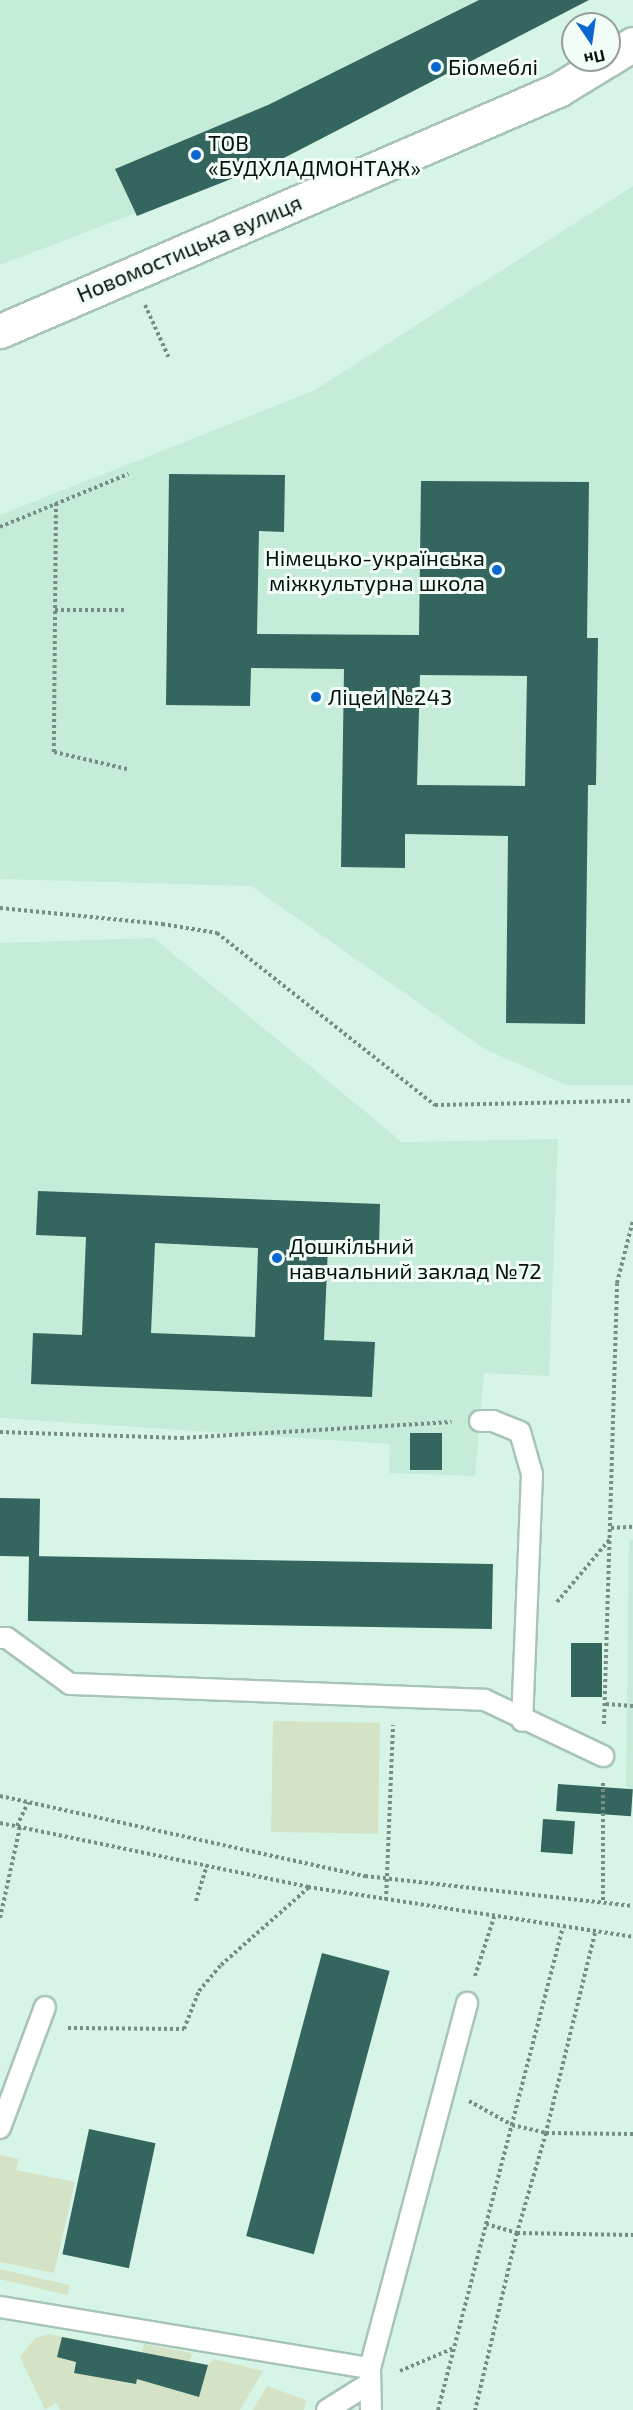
<!DOCTYPE html>
<meta charset="utf-8">
<style>
body{margin:0}
#map{position:relative;width:633px;height:2410px;overflow:hidden;background:#d7f5e7;font-family:"Exo 2",sans-serif}
div>[style]{position:absolute}
.built>*{inset:0;background:#c5ebd9}
.green>*{inset:0;background:#d4e3c5;transform-origin:0 0}
.building>*{inset:0;background:#34655e;transform-origin:0 0}
.path>*{height:4px;margin-top:-2px;transform-origin:0;background:repeating-linear-gradient(90deg,#778c82 0 3px,transparent 0 6px)}
.roads{filter:drop-shadow(2px 0 #a7c4b6) drop-shadow(-2px 0 #a7c4b6) drop-shadow(0 2px #a7c4b6) drop-shadow(0 -2px #a7c4b6)}
.lane>*{height:20px;margin:-10px;padding:0 10px;transform-origin:10px;border-radius:10px;background:#fff}
.street>*{height:33px;margin:-16.5px;padding:0 16.5px;transform-origin:16.5px;border-radius:16.5px;background:#fff}
.dots>*{width:16px;height:16px;translate:-50% -50%;box-sizing:border-box;border:3px solid #f2fdf8;border-radius:50%}
span{translate:-50% -50%;white-space:nowrap;text-align:center;line-height:1.15;-webkit-text-stroke:6px #f2fdf8;paint-order:stroke}
.poi-label{font-size:22px;color:#07110c}
.left{translate:0 -50%;text-align:left}
.right{translate:-100% -50%;text-align:right}
.street-label{font-size:22px;color:#07110c}
.north{position:absolute;left:561px;top:12px;width:60px;height:60px;box-sizing:border-box;background:#f2fdf8;border:2px solid #949f9a;border-radius:50%;rotate:167deg;font-size:16px;font-weight:700;line-height:24px;text-align:center;color:#07110c}
.north::after{content:'';display:block;margin:auto;width:21px;height:27px;background:#0b67d0;clip-path:polygon(50% 0,100% 100%,50% 72%,0 100%)}
</style>
<div id="map">
<div class="built">
<i style="clip-path:polygon(0 0,585px 0,283px 157px,0 265px)"></i>
<i style="clip-path:polygon(633px 186px,633px 1085px,567px 1085px,486px 1050px,251px 886px,0 879px,0 515px,315px 390px)"></i>
<i style="clip-path:polygon(154px 938px,402px 1142px,558px 1139px,549px 1376px,484px 1373px,475px 1476px,389px 1473px,390px 1444px,0 1418px,0 943px)"></i>
<i style="clip-path:polygon(629px 1539px,633px 1540px,633px 1793px,626px 1786px)"></i>
</div>
<div class="green">
<i style="left:273px;top:1721px;width:107px;height:111px;rotate:1deg"></i>
<i style="clip-path:polygon(0 2155px,19px 2159px,16px 2170px,75px 2182px,54px 2273px,0 2262px)"></i>
<i style="left:0;top:2269px;width:72px;height:10px;rotate:13deg"></i>
<i style="clip-path:polygon(49px 2334px,80px 2340px,73px 2373px,135px 2384px,144px 2344px,192px 2353px,181px 2392px,199px 2397px,208px 2365px,214px 2359px,263px 2371px,240px 2410px,60px 2410px,56px 2403px,45px 2410px,20px 2357px,35px 2338px)"></i>
<i style="clip-path:polygon(267px 2386px,306px 2400px,304px 2410px,253px 2410px)"></i>
</div>
<div class="building">
<i style="clip-path:polygon(479px 0,589px 0,282px 159px,137px 216px,115px 169px,268px 105px)"></i>
<i style="clip-path:polygon(evenodd,169px 474px,285px 475px,284px 532px,259px 531px,257px 634px,419px 635px,421px 481px,589px 482px,587px 638px,598px 638px,596px 785px,588px 785px,585px 1024px,506px 1023px,508px 836px,405px 834px,405px 868px,341px 867px,344px 669px,251px 668px,250px 706px,166px 705px,169px 474px,420px 675px,527px 676px,525px 786px,417px 785px,420px 675px)"></i>
<i style="clip-path:polygon(evenodd,38px 1191px,380px 1204px,379px 1249px,328px 1246px,324px 1340px,375px 1342px,372px 1397px,31px 1384px,33px 1333px,82px 1335px,86px 1237px,36px 1235px,38px 1191px,155px 1243px,258px 1248px,255px 1337px,151px 1333px,155px 1243px)"></i>
<i style="left:410px;top:1433px;width:32px;height:37px"></i>
<i style="left:0;top:1498px;width:40px;height:58px;rotate:1deg"></i>
<i style="left:29px;top:1556px;width:464px;height:65px;rotate:1deg"></i>
<i style="left:571px;top:1643px;width:31px;height:54px"></i>
<i style="left:558px;top:1784px;width:75px;height:27px;rotate:4deg"></i>
<i style="left:543px;top:1819px;width:32px;height:33px;rotate:4deg"></i>
<i style="left:322px;top:1953px;width:70px;height:293px;rotate:15deg"></i>
<i style="left:89px;top:2129px;width:68px;height:128px;rotate:12deg"></i>
<i style="clip-path:polygon(62px 2337px,208px 2365px,199px 2397px,137px 2379px,136px 2384px,74px 2373px,76px 2362px,57px 2357px)"></i>
</div>
<div class="path">
<i style="left:145px;top:305px;width:58px;rotate:65.6deg"></i>
<i style="left:56px;top:503px;width:249px;rotate:90.5deg"></i>
<i style="left:54px;top:752px;width:75px;rotate:13.1deg"></i>
<i style="left:0;top:527px;width:139px;rotate:-22.5deg"></i>
<i style="left:55px;top:610px;width:72px"></i>
<i style="left:0;top:908px;width:163px;rotate:5.6deg"></i>
<i style="left:162px;top:924px;width:56px;rotate:9.3deg"></i>
<i style="left:217px;top:933px;width:278px;rotate:38.3deg"></i>
<i style="left:435px;top:1105px;width:198px;rotate:-1.2deg"></i>
<i style="left:0;top:1432px;width:181px;rotate:1.9deg"></i>
<i style="left:181px;top:1438px;width:271px;rotate:-3.4deg"></i>
<i style="left:611px;top:1528px;width:22px;rotate:-3deg"></i>
<i style="left:557px;top:1602px;width:82px;rotate:-49.9deg"></i>
<i style="left:606px;top:1704px;width:27px;rotate:4deg"></i>
<i style="left:604px;top:1724px;width:441px;rotate:-88.3deg"></i>
<i style="left:617px;top:1283px;width:65px;rotate:-75.7deg"></i>
<i style="left:603px;top:1783px;width:119px;rotate:90deg"></i>
<i style="left:0;top:1796px;width:374px;rotate:12.4deg"></i>
<i style="left:365px;top:1876px;width:270px;rotate:6.4deg"></i>
<i style="left:0;top:1823px;width:315px;rotate:11.7deg"></i>
<i style="left:308px;top:1887px;width:329px;rotate:8.7deg"></i>
<i style="left:17px;top:1826px;width:26px;rotate:-65deg"></i>
<i style="left:386px;top:1900px;width:175px;rotate:-87.7deg"></i>
<i style="left:196px;top:1901px;width:37px;rotate:-73deg"></i>
<i style="left:0;top:1918px;width:93px;rotate:-77.6deg"></i>
<i style="left:595px;top:1933px;width:206px;rotate:103.8deg"></i>
<i style="left:546px;top:2133px;width:87px;rotate:0.7deg"></i>
<i style="left:475px;top:1976px;width:62px;rotate:-72.1deg"></i>
<i style="left:68px;top:2028px;width:116px;rotate:0.5deg"></i>
<i style="left:184px;top:2029px;width:41px;rotate:-68.5deg"></i>
<i style="left:199px;top:1991px;width:34px;rotate:-50deg"></i>
<i style="left:221px;top:1965px;width:116px;rotate:-41.5deg"></i>
<i style="left:469px;top:2101px;width:49px;rotate:29.2deg"></i>
<i style="left:512px;top:2125px;width:35px;rotate:13deg"></i>
<i style="left:546px;top:2133px;width:104px;rotate:106.2deg"></i>
<i style="left:517px;top:2233px;width:182px;rotate:103.3deg"></i>
<i style="left:486px;top:2224px;width:32px;rotate:16deg"></i>
<i style="left:517px;top:2233px;width:116px;rotate:1deg"></i>
<i style="left:400px;top:2371px;width:59px;rotate:-23.1deg"></i>
<i style="left:438px;top:2410px;width:498px;rotate:-75.5deg"></i>
</div>
<div class="roads">
<div class="lane">
<i style="left:480px;top:1421px;width:13px"></i>
<i style="left:493px;top:1421px;width:29px;rotate:22deg"></i>
<i style="left:520px;top:1432px;width:44px;rotate:74.1deg"></i>
<i style="left:532px;top:1474px;width:247px;rotate:92.3deg"></i>
<i style="left:0;top:1638px;width:7px"></i>
<i style="left:7px;top:1638px;width:78px;rotate:36.1deg"></i>
<i style="left:70px;top:1684px;width:415px;rotate:2.2deg"></i>
<i style="left:485px;top:1700px;width:131px;rotate:25.4deg"></i>
<i style="left:0;top:2128px;width:129px;rotate:-69.6deg"></i>
<i style="left:0;top:2307px;width:375px;rotate:9.4deg"></i>
<i style="left:327px;top:2410px;width:51px;rotate:-32.1deg"></i>
<i style="left:371px;top:2410px;width:42px;rotate:-91.4deg"></i>
<i style="left:370px;top:2368px;width:378px;rotate:-75.1deg"></i>
</div>
<div class="street">
<i style="left:609px;top:59px;width:28px;rotate:-32deg"></i>
<i style="left:0;top:331px;width:608px;rotate:-23.36deg"></i>
<i style="left:558px;top:90px;width:57px;rotate:-31.5deg"></i>
</div>
</div>
<div class="dots">
<i style="left:436px;top:67px;background:#0b67d0"></i>
<i style="left:196px;top:155px;background:#0b67d0"></i>
<i style="left:497px;top:570px;background:#0b67d0"></i>
<i style="left:316px;top:697px;background:#0b67d0"></i>
<i style="left:277px;top:1258px;background:#0b67d0"></i>
</div>
<div class="poi-label">
<span class="left" style="left:448px;top:67px">Біомеблі</span>
<span class="left" style="left:208px;top:155px">ТОВ<br>«БУДХЛАДМОНТАЖ»</span>
<span class="right" style="left:485px;top:570px">Німецько-українська<br>міжкультурна школа</span>
<span class="left" style="left:328px;top:697px">Ліцей №243</span>
<span class="left" style="left:289px;top:1258px">Дошкільний<br>навчальний заклад №72</span>
</div>
<div class="street-label">
<span style="left:189px;top:248px;rotate:-23deg">Новомостицька вулиця</span>
</div>
<div class="north">Пн</div>
</div>
